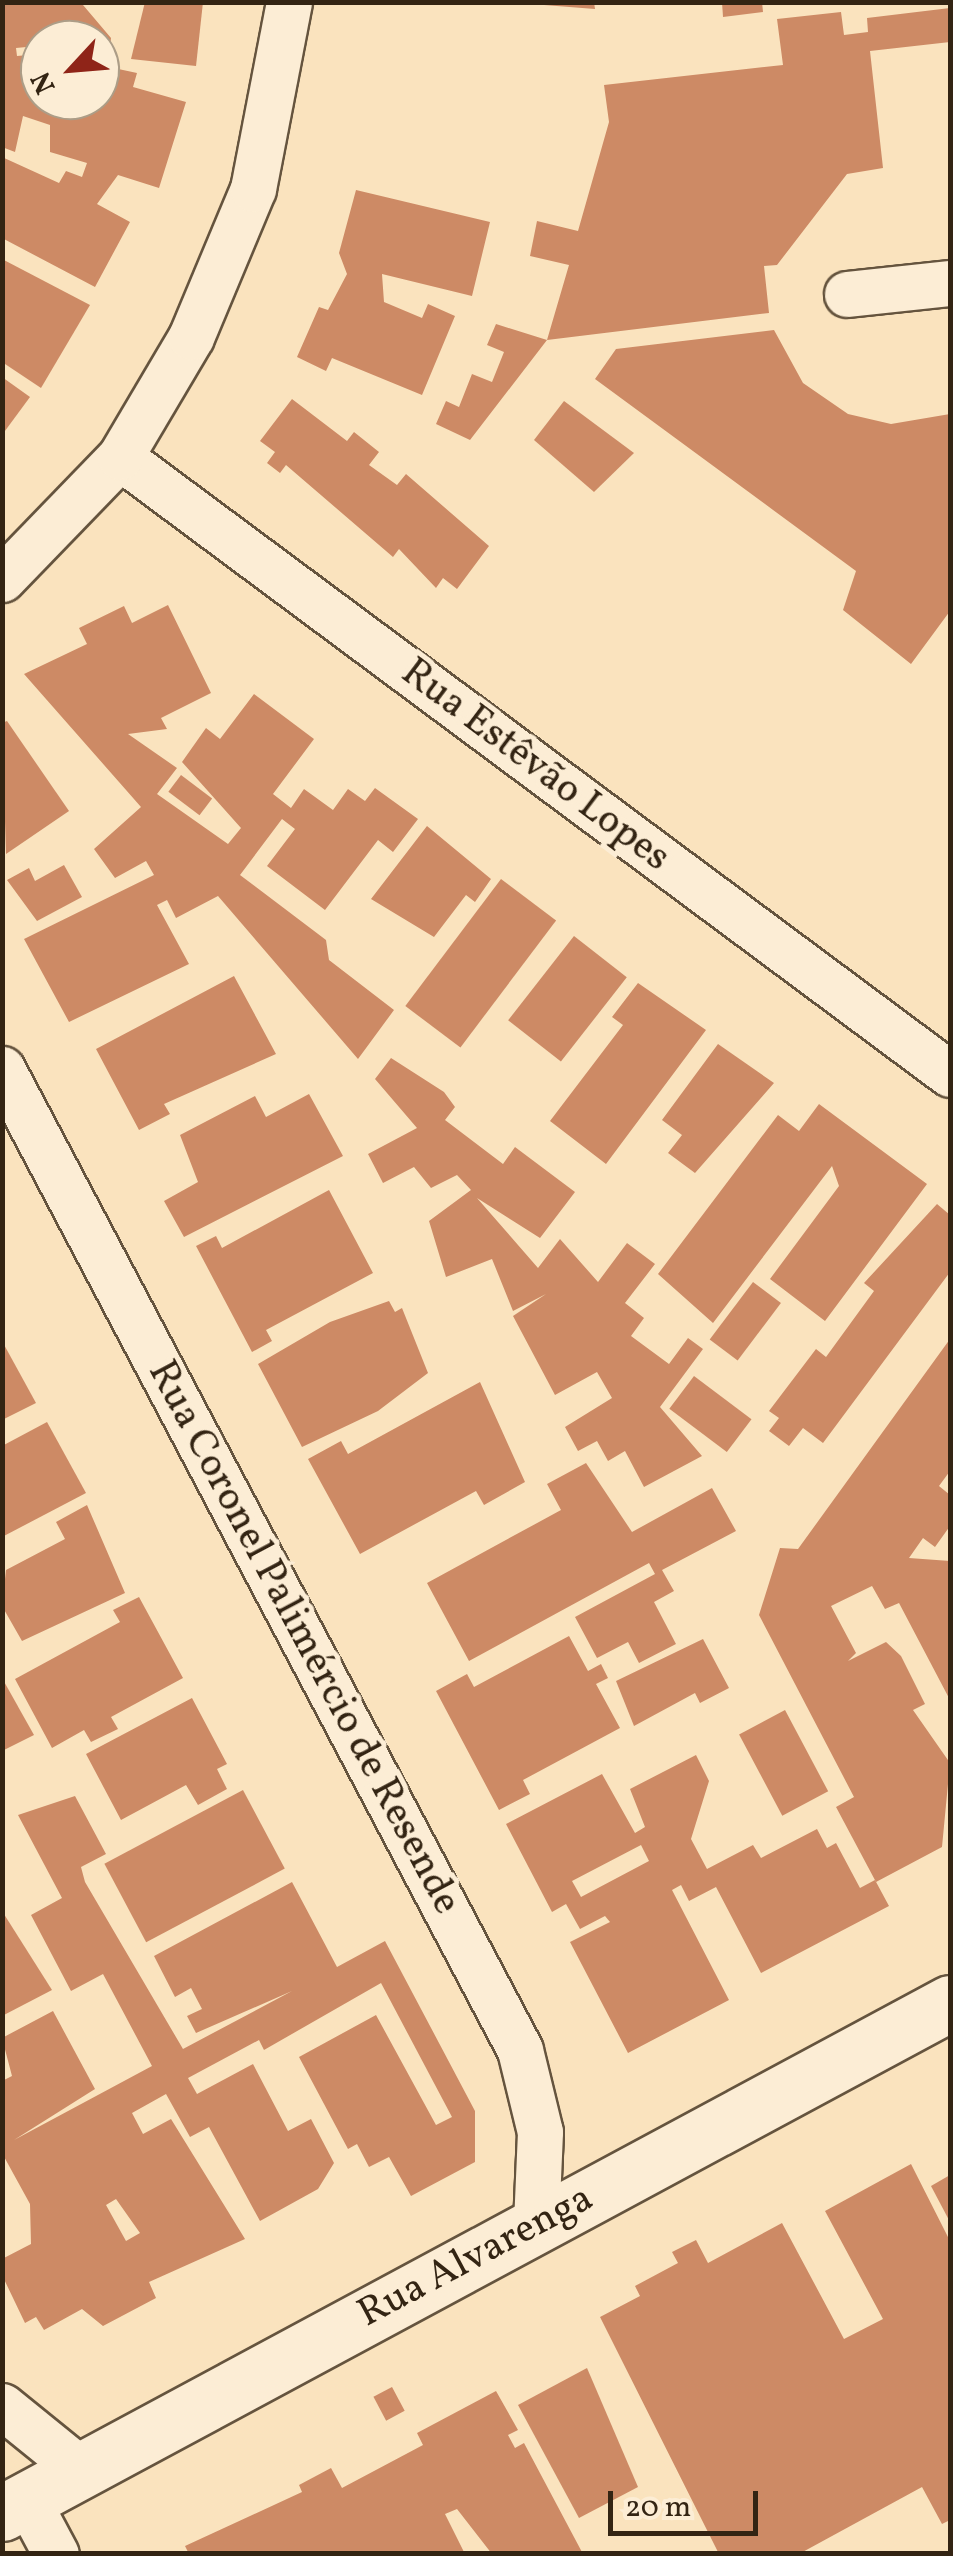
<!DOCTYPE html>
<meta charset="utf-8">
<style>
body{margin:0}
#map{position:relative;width:953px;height:2556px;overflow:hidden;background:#fae3be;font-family:Vollkorn,serif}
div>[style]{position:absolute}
.building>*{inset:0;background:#cd8a65;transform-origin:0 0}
.roads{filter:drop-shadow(2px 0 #65543e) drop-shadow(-2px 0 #65543e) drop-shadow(0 2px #65543e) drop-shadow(0 -2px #65543e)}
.minor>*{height:45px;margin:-22.5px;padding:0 22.5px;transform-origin:22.5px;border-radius:22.5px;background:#fcedd5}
.secondary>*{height:55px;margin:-27.5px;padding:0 27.5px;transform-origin:27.5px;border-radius:27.5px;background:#fcedd5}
span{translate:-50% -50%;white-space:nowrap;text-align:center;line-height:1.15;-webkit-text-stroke:10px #fcedd5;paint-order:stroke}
.street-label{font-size:40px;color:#332413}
.frame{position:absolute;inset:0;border:5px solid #332413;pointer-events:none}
.north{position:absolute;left:20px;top:20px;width:100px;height:100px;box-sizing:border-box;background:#fcedd5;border:2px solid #ac9d87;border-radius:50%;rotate:244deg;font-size:28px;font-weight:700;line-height:40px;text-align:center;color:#332413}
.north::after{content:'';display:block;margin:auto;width:35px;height:45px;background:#8f2418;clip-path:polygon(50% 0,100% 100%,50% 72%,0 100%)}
.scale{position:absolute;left:608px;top:2491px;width:150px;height:45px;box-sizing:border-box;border:5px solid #332413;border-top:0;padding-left:12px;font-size:30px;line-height:35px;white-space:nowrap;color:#332413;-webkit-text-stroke:8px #fcedd5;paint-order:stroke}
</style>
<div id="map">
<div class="building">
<i style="clip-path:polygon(2px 2px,83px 5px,111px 38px,108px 66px,100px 65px,100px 40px,16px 48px,17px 56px,40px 54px,40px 100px,100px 100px,109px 67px,137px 73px,133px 87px,186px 102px,159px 188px,118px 175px,97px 204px,130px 222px,95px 287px,2px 238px,2px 157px,59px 183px,66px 171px,82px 177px,87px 163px,50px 152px,50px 125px,23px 116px,15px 152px,2px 147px)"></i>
<i style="clip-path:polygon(145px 2px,203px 2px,196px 66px,131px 59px)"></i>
<i style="clip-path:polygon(544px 2px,594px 2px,595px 9px,544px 5px)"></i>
<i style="clip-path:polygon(722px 2px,762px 2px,763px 12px,723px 17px)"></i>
<i style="clip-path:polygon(950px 8px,950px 42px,870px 51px,883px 168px,847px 174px,777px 265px,764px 266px,769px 313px,547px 340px,470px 440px,436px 424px,446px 401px,459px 407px,472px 374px,492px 382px,504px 352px,487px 345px,496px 324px,547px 340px,569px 265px,530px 256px,537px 221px,578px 231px,609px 122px,604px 85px,783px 65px,777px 19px,841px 12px,844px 35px,868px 32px,867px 18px)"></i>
<i style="clip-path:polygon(356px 190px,490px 222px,472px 296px,382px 274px,384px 302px,422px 318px,428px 304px,455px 316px,422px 395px,332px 358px,326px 371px,297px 357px,319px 307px,328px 310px,347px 274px,339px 253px)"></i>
<i style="clip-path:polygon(2px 259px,90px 305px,41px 388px,2px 362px)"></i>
<i style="clip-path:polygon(774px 330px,803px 383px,848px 414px,891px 424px,950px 414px,950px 611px,911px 664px,843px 610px,856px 571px,595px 379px,616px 349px)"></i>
<i style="clip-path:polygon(2px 377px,30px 397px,2px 435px)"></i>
<i style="clip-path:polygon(292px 399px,347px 441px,354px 432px,379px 452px,369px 465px,397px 485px,406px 474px,489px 546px,457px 589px,443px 578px,436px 588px,399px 549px,393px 557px,286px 465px,280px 473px,267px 463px,275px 452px,260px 441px)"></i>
<i style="clip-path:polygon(564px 401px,634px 453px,594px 492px,534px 440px)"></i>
<i style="clip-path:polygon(168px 605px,211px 693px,161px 718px,167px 729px,128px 734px,177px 768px,157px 794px,228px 844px,241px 828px,182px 762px,206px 728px,220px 739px,254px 694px,314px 739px,273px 794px,291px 808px,304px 789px,333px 810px,348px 789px,365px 801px,375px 788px,418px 819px,393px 852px,378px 840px,325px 910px,267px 866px,295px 829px,282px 819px,240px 875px,326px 940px,329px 960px,394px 1010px,358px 1059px,218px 896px,176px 918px,167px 900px,157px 905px,189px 964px,69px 1022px,24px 939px,154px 875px,146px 861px,115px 878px,94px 849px,141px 807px,24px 674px,87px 644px,79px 628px,124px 606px,132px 623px)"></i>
<i style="clip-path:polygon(7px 721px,69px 811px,6px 854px,2px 723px)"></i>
<i style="left:181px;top:775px;width:39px;height:21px;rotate:37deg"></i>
<i style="clip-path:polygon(427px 826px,491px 879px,475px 902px,466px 895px,434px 937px,371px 899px)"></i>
<i style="clip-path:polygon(64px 865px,82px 897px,37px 921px,7px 880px,29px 868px,35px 881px)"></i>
<i style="left:501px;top:879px;width:69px;height:159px;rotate:37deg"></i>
<i style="left:574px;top:936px;width:67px;height:107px;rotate:38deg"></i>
<i style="clip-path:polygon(234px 976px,276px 1054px,164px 1104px,170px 1114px,139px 1130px,96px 1049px)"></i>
<i style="clip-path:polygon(638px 983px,706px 1030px,606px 1164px,550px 1121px,623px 1025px,612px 1017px)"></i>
<i style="clip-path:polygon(718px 1044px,774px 1083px,695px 1173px,668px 1153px,682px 1135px,662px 1120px)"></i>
<i style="clip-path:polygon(391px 1058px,444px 1092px,455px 1107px,445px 1120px,503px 1164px,515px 1147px,575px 1192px,540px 1238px,477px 1198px,538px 1268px,560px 1239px,598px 1282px,627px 1243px,655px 1264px,625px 1303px,644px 1318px,631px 1336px,669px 1364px,688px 1338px,703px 1349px,660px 1407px,702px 1456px,644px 1487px,625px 1451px,608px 1461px,597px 1441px,578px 1451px,565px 1427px,612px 1398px,597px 1372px,555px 1395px,513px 1316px,546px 1294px,513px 1311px,492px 1259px,446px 1277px,429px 1221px,471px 1190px,457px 1175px,431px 1188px,414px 1167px,383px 1183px,368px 1154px,417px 1128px,375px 1079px)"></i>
<i style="clip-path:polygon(309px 1094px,343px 1156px,184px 1237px,164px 1201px,198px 1182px,180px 1135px,255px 1096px,266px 1117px)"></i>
<i style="clip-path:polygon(819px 1104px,927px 1184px,825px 1321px,770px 1279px,839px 1186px,832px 1166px,713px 1323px,658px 1274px,778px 1115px,799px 1131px)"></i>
<i style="clip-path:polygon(329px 1190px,373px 1273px,266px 1330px,272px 1341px,252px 1352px,196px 1246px,216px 1236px,222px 1248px)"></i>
<i style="clip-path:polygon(937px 1204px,950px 1215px,950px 1272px,823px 1443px,803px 1428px,789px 1446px,769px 1431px,779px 1418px,769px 1411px,816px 1349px,826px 1357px,874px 1291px,864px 1283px)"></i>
<i style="left:753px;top:1282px;width:35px;height:72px;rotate:37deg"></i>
<i style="clip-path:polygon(389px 1301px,395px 1312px,402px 1308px,428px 1373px,378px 1411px,302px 1447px,258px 1364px,330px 1322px)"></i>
<i style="clip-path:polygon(950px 1339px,950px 1471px,939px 1486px,950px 1495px,950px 1526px,935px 1547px,923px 1538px,909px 1558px,950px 1561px,950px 1700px,899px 1603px,885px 1609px,872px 1586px,831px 1606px,856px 1653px,848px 1661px,886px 1642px,901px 1656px,925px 1704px,913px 1710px,950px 1763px,942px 1847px,876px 1882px,836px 1807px,854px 1797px,759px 1615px,780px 1548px,798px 1549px)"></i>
<i style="clip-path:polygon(2px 1341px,36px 1403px,2px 1420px)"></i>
<i style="left:694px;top:1376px;width:72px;height:41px;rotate:37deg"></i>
<i style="clip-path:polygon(480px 1382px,525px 1482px,484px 1505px,476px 1491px,360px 1554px,308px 1459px,341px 1441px,348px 1454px)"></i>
<i style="clip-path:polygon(47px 1422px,86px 1493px,2px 1537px,2px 1446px)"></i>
<i style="clip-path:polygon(586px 1463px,632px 1532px,712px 1488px,736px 1531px,662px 1570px,674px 1591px,654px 1602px,676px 1644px,639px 1663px,628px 1642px,597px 1658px,575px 1617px,655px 1574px,649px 1563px,469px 1661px,427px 1583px,561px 1510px,547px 1484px)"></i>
<i style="clip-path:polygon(87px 1505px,125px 1593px,22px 1641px,2px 1606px,6px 1570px,65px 1539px,56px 1522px)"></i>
<i style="clip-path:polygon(139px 1597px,183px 1678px,111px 1717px,118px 1729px,91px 1742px,84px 1730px,52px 1748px,15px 1679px,120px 1622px,113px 1610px)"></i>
<i style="clip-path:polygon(569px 1636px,588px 1671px,601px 1664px,608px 1678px,596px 1684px,620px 1728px,523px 1780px,530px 1794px,499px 1810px,436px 1691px,467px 1674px,474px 1687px)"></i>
<i style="clip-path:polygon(703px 1639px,729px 1688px,700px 1703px,695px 1693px,634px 1726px,616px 1681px)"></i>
<i style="clip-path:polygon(2px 1678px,34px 1735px,2px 1751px)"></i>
<i style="clip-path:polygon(192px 1698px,227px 1764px,217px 1769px,227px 1789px,198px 1805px,186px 1785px,121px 1820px,86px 1754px)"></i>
<i style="left:785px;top:1710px;width:92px;height:52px;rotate:62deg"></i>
<i style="clip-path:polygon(evenodd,696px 1755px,709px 1781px,691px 1839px,707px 1869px,753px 1845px,761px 1858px,817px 1829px,827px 1848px,836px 1843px,860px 1888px,875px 1880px,889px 1906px,761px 1973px,716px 1887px,689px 1901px,681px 1885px,672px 1890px,729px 2000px,628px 2053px,570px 1942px,610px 1922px,605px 1916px,580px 1929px,566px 1904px,552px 1912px,506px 1824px,602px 1774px,635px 1833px,645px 1827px,630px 1789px,696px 1755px,641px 1845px,649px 1861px,581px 1897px,572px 1881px,641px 1845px)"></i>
<i style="left:243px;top:1790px;width:89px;height:157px;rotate:62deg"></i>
<i style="clip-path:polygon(evenodd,75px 1796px,106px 1854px,81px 1867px,85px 1882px,183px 2049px,292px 1991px,196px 2033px,187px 2016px,202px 2009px,191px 1988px,175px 1997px,154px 1956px,292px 1882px,337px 1967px,385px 1941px,475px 2111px,475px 2162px,411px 2196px,389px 2157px,369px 2167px,357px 2144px,348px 2149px,299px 2057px,376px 2015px,436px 2125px,452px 2117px,381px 1983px,264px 2050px,259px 2040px,188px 2078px,197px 2094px,253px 2064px,288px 2131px,311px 2119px,334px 2163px,318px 2189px,260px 2221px,209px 2127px,190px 2137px,166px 2094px,132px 2113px,143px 2134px,171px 2119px,245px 2239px,149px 2282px,156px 2298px,103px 2326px,82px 2309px,44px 2330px,36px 2317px,25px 2323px,2px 2275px,2px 2259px,31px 2244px,30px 2204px,2px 2153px,2px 2081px,12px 2076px,2px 2038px,53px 2011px,95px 2089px,14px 2140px,152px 2066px,103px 1974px,71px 1991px,31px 1915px,62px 1898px,18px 1815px,75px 1796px,116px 2199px,140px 2233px,126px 2241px,106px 2205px,116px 2199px)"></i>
<i style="clip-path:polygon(2px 1911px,52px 1990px,2px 2016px)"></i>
<i style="clip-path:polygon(911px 2164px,950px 2241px,950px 2520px,942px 2524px,922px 2487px,799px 2554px,719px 2554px,600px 2317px,640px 2296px,635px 2286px,678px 2263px,672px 2252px,696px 2240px,708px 2263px,782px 2223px,844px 2339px,883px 2319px,825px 2211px)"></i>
<i style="clip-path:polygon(950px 2175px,950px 2222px,931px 2186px)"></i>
<i style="clip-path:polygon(587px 2368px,638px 2487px,579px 2518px,518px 2405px)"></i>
<i style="left:392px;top:2387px;width:27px;height:21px;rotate:62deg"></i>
<i style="clip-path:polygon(496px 2391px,518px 2430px,508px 2435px,515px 2448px,524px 2443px,583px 2554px,492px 2554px,457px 2509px,445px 2514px,465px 2554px,189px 2554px,185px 2546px,302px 2492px,299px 2485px,331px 2468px,342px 2488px,423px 2445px,417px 2433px)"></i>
</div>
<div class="roads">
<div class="minor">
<i style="left:847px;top:294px;width:104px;rotate:-6.1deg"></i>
<i style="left:120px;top:457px;width:1034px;rotate:36.63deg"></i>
<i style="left:2px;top:579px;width:170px;rotate:-46deg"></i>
<i style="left:120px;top:457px;width:139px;rotate:-59.4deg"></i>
<i style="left:191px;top:337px;width:160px;rotate:-67.3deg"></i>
<i style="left:253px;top:189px;width:190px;rotate:-79.1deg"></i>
<i style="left:2px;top:1069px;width:1109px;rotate:62.16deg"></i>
<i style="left:520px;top:2050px;width:84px;rotate:76.3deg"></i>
<i style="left:540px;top:2132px;width:92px;rotate:92.5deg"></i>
<i style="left:2px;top:2406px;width:102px;rotate:39deg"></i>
<i style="left:27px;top:2500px;width:61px;rotate:61.8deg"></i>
</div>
<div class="secondary">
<i style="left:2px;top:2513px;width:1076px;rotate:-28.28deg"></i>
</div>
</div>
<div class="street-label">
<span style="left:535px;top:766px;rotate:37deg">Rua Estêvão Lopes</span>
<span style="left:303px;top:1638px;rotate:62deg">Rua Coronel Palimércio de Resende</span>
<span style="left:476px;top:2257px;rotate:-28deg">Rua Alvarenga</span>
</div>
<div class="frame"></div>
<div class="north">N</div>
<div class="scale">20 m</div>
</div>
